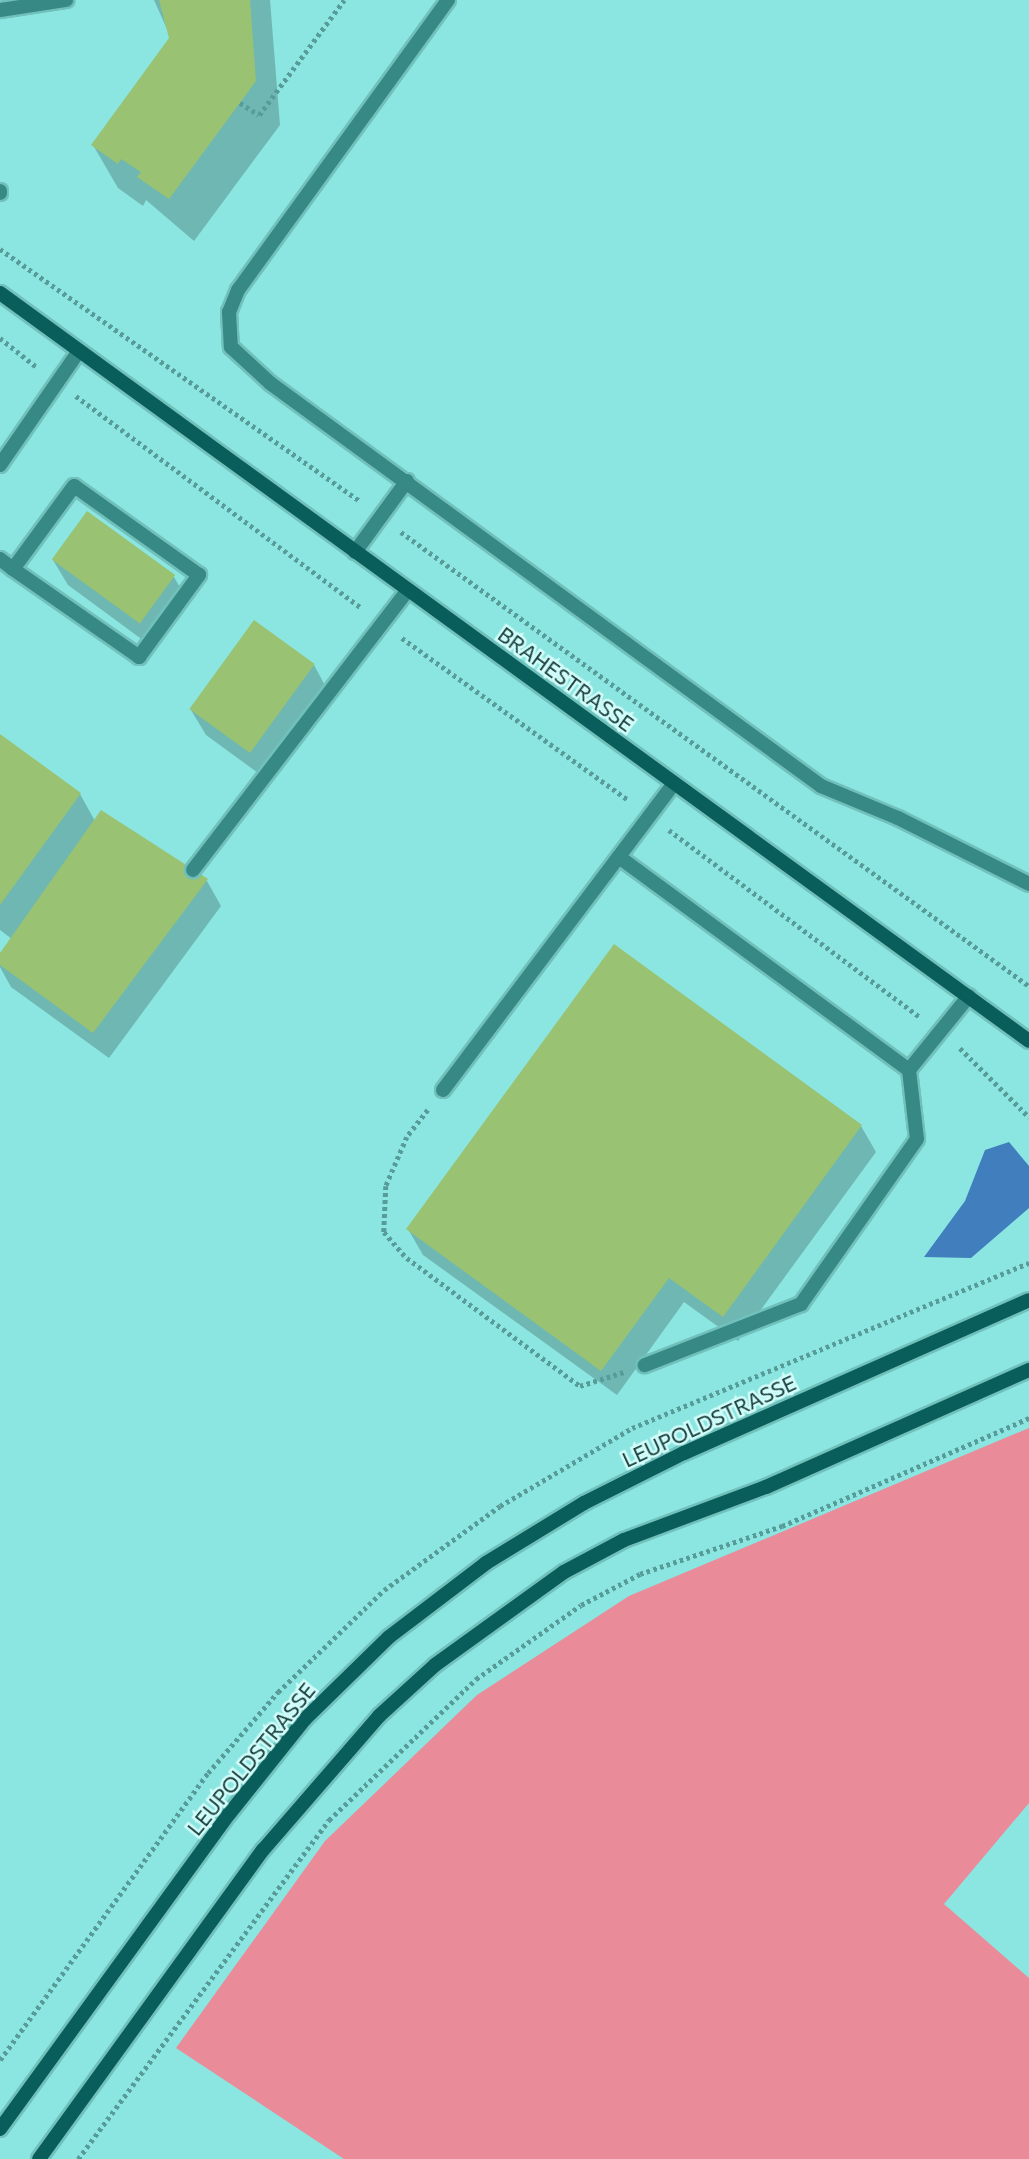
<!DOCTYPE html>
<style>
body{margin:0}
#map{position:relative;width:1029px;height:2159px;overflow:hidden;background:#8be5e0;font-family:Commissioner,sans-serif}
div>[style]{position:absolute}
.green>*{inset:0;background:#ea8b99}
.water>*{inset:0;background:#417ebd}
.shadow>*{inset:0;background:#0003}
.building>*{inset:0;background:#99c372;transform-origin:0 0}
.path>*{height:4.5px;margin-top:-2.25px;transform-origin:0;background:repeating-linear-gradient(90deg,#589c99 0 3.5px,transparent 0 7px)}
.roads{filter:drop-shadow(2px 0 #71c0bb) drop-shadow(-2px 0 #71c0bb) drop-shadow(0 2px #71c0bb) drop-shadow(0 -2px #71c0bb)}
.lane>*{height:14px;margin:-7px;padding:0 7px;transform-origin:7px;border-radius:7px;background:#378985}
.street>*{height:14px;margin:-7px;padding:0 7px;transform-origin:7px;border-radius:7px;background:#378985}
.secondary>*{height:14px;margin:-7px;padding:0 7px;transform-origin:7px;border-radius:7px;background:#095d5a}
span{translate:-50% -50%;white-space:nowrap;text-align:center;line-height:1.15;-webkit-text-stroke:5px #d3fdfa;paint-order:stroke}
.street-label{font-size:21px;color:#153c3a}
</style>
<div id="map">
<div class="green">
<i style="clip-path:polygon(1029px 1428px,1029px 1803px,944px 1904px,1029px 1978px,1029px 2159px,344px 2159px,176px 2048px,325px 1841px,477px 1695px,629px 1596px)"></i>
</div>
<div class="water">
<i style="clip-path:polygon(1009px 1142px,1029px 1166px,1029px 1208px,971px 1258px,924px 1257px,965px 1201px,985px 1150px)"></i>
</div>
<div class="shadow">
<i style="clip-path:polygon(154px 0,270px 0,280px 125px,194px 241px,146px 200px,143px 206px,118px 188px,93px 145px,171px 38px)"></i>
<i style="clip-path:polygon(53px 560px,174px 577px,189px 603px,155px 649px,68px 585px)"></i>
<i style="clip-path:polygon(314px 665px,328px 691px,265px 778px,206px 735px,191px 710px)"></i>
<i style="clip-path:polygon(0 736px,80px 794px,95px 821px,207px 881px,221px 906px,109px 1058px,11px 987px,0 967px,0 956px,12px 939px,0 930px)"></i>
<i style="clip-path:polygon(861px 1126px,876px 1152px,738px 1341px,684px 1302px,617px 1395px,423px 1255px,408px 1229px)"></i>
</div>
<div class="building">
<i style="clip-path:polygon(159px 0,250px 0,256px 81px,169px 199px,137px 177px,141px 172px,121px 159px,118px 164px,91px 145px,169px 38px)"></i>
<i style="left:87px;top:511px;width:109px;height:60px;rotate:36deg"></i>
<i style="left:254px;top:620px;width:75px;height:110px;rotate:36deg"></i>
<i style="clip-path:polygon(0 734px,81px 793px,0 905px)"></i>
<i style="clip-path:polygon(101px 810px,208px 879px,93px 1033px,0 965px,0 953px)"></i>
<i style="clip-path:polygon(614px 944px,862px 1125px,723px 1317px,669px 1278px,601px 1371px,406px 1229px)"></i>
</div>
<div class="path">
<i style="left:240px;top:103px;width:22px;rotate:32deg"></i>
<i style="left:259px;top:115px;width:143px;rotate:-53.5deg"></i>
<i style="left:0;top:249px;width:439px;rotate:35deg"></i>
<i style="left:0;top:338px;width:48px;rotate:38.3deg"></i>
<i style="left:76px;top:396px;width:355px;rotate:36.6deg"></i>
<i style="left:401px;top:532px;width:775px;rotate:35.86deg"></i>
<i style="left:402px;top:638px;width:278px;rotate:35.6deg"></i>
<i style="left:669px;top:830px;width:313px;rotate:36.7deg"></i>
<i style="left:960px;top:1048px;width:98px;rotate:45deg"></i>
<i style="left:428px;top:1110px;width:34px;rotate:128deg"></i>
<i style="left:407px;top:1137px;width:53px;rotate:113.2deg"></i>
<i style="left:386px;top:1186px;width:46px;rotate:92.5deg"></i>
<i style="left:384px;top:1232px;width:35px;rotate:49deg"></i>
<i style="left:407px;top:1258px;width:215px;rotate:36.5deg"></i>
<i style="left:580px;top:1386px;width:46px;rotate:-17.7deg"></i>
<i style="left:0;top:2060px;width:354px;rotate:-54.1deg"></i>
<i style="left:208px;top:1773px;width:107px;rotate:-49.2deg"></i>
<i style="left:278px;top:1692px;width:147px;rotate:-43.9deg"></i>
<i style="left:384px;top:1590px;width:143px;rotate:-35.9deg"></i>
<i style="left:500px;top:1506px;width:153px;rotate:-30.6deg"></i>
<i style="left:632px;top:1428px;width:430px;rotate:-22.6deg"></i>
<i style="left:78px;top:2159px;width:422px;rotate:-53.5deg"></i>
<i style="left:329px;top:1820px;width:204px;rotate:-43.8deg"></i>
<i style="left:476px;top:1679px;width:128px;rotate:-35.2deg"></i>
<i style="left:581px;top:1605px;width:67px;rotate:-27.7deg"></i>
<i style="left:640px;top:1574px;width:150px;rotate:-18.7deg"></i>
<i style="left:782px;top:1526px;width:270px;rotate:-23.6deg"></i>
</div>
<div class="roads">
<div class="lane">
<i style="left:448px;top:0;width:358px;rotate:125.9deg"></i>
<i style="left:238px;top:290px;width:24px;rotate:112deg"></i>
<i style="left:229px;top:312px;width:35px;rotate:87deg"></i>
<i style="left:231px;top:347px;width:53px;rotate:42.7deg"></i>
<i style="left:270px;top:383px;width:683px;rotate:36.18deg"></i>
<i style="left:821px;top:786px;width:83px;rotate:22.6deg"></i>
<i style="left:898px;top:818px;width:147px;rotate:26.7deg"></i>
<i style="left:0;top:10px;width:67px;rotate:-8.6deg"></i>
<i style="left:0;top:191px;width:2px;rotate:90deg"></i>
<i style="left:355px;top:552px;width:88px;rotate:-53.8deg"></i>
<i style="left:0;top:559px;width:16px;rotate:38deg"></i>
<i style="left:13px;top:569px;width:154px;rotate:34.9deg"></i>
<i style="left:139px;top:657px;width:102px;rotate:-53.8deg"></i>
<i style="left:199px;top:575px;width:153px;rotate:-144.5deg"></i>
<i style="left:74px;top:486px;width:103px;rotate:126.3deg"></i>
<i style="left:619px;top:857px;width:360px;rotate:36.3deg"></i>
<i style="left:909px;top:1070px;width:69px;rotate:83.4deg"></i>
<i style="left:917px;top:1139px;width:202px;rotate:125.1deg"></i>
<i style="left:801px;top:1304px;width:168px;rotate:158.6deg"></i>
<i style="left:193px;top:870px;width:353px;rotate:-52.5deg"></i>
<i style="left:909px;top:1070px;width:95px;rotate:-51deg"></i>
<i style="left:443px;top:1090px;width:384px;rotate:-53deg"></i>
</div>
<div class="street">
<i style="left:0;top:465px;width:139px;rotate:-55.3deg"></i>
</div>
<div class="secondary">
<i style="left:0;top:293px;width:1272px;rotate:36.01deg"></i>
<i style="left:0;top:2129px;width:391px;rotate:-54deg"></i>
<i style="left:230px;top:1813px;width:120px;rotate:-51.4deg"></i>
<i style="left:305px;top:1719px;width:117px;rotate:-44.3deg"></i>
<i style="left:389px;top:1637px;width:122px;rotate:-37.3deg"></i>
<i style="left:486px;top:1563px;width:115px;rotate:-31.5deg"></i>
<i style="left:584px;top:1503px;width:112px;rotate:-26.6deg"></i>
<i style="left:684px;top:1453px;width:377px;rotate:-23.9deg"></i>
<i style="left:39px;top:2159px;width:382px;rotate:-54.1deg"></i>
<i style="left:263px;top:1850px;width:177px;rotate:-49.1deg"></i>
<i style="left:379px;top:1716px;width:76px;rotate:-42.3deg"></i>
<i style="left:435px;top:1665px;width:159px;rotate:-35.8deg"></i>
<i style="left:564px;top:1572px;width:68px;rotate:-28.1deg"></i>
<i style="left:624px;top:1540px;width:152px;rotate:-20.5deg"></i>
<i style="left:766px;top:1487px;width:288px;rotate:-24deg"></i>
</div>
</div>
<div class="street-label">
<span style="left:566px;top:679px;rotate:36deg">BRAHESTRASSE</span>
<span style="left:709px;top:1421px;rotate:-25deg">LEUPOLDSTRASSE</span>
<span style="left:251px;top:1759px;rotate:-51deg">LEUPOLDSTRASSE</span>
</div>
</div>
